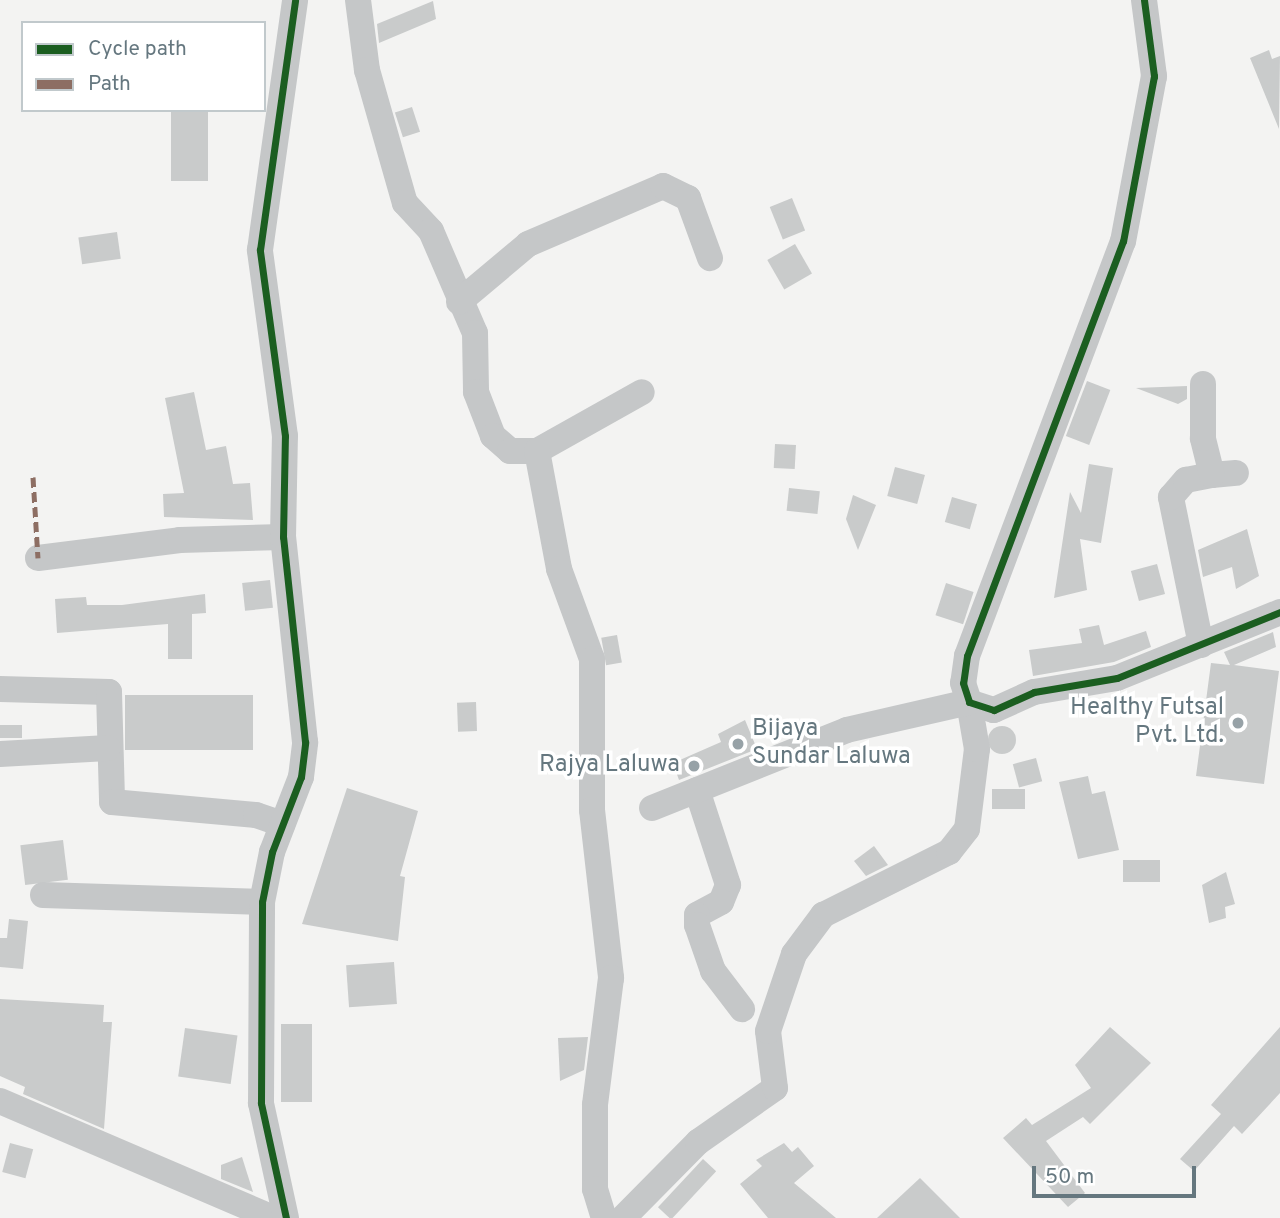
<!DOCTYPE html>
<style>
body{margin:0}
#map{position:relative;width:1280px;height:1218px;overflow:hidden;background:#f3f3f2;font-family:Overpass,sans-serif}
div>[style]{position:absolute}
.building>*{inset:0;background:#c9cbcb;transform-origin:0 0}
.round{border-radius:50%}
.minor>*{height:26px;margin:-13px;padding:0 13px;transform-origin:13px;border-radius:13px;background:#c5c7c8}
.quiet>*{height:5px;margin-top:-2.5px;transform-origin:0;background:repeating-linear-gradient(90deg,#8d6e63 0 10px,transparent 0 15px)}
.cycleway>*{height:7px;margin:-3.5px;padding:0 3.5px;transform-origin:3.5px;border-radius:3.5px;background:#1b5e20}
.dots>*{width:19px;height:19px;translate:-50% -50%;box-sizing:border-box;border:4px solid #fff;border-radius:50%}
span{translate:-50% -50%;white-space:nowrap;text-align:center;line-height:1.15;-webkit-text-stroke:7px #fff;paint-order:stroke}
.poi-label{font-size:24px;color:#65777f}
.right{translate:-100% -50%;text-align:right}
.left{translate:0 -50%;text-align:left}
.legend{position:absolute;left:21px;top:21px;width:245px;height:91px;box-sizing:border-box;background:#fff;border:2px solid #c1c9cc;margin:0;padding:9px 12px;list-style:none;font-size:21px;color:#65777f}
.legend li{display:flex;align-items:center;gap:14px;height:35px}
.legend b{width:35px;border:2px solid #c1c9cc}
.scale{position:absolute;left:1032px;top:1166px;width:164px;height:32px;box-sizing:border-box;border:4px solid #65777f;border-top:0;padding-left:9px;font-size:21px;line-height:24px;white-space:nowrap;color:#65777f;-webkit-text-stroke:5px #fff;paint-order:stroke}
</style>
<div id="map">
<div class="building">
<i style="clip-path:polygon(433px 1px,436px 19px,379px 43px,377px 24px)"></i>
<i style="clip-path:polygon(1269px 50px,1272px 59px,1280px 56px,1279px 129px,1250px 58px)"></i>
<i style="left:412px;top:107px;width:26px;height:18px;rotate:72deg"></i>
<i style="left:171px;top:110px;width:37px;height:71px"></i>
<i style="left:792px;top:198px;width:35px;height:24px;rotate:68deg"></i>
<i style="left:117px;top:232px;width:27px;height:39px;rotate:82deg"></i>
<i style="left:795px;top:244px;width:34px;height:32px;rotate:60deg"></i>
<i style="left:1087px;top:381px;width:25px;height:59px;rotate:21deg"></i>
<i style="clip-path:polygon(1187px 386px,1187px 399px,1178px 404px,1136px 388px)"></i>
<i style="clip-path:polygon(194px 392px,206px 450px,226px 446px,233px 484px,250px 483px,253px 520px,164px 517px,163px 494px,184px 493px,165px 398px)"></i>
<i style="left:775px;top:444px;width:21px;height:24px;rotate:3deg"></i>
<i style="clip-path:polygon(1089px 464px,1113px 468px,1101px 543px,1080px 539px,1087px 590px,1054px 598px,1070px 492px,1081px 513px)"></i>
<i style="left:895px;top:467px;width:31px;height:30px;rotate:15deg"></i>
<i style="left:789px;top:488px;width:31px;height:23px;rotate:6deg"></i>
<i style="clip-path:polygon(853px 495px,876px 505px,858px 550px,846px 519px)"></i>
<i style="left:952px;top:497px;width:26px;height:26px;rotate:16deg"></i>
<i style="clip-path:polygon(1247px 529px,1259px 576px,1236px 589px,1232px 567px,1203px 577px,1198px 550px)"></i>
<i style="left:1157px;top:564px;width:31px;height:27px;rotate:75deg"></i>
<i style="left:270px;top:580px;width:28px;height:28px;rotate:84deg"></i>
<i style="left:946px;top:583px;width:29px;height:34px;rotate:18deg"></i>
<i style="clip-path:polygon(205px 594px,206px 613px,192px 614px,192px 659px,168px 659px,168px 624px,57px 633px,55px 599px,86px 597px,87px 605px,122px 605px)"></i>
<i style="clip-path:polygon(1099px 625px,1104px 645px,1146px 631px,1151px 647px,1114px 662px,1033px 676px,1029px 650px,1082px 643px,1079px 629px)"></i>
<i style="clip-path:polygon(1273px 632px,1276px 647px,1234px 665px,1279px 671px,1264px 784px,1196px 776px,1211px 663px,1230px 665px,1224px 652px)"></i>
<i style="left:617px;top:635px;width:28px;height:16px;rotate:80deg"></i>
<i style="left:125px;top:695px;width:128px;height:55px"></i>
<i style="left:476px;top:702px;width:29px;height:19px;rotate:88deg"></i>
<i style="clip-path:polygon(745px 720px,757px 749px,679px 780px,673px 763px,721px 742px,718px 734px)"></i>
<i style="left:0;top:725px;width:22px;height:13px"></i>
<i class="round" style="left:988px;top:726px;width:28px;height:28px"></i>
<i style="left:1036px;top:758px;width:24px;height:24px;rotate:75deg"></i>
<i style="clip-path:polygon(1088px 776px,1092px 794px,1105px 791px,1119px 850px,1078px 859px,1059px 782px)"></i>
<i style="clip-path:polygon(347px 788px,418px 811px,400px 876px,405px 877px,398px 941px,302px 924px)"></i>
<i style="left:992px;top:789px;width:33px;height:20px"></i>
<i style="left:63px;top:840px;width:40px;height:43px;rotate:83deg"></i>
<i style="clip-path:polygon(874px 846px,888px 865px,866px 876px,854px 861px)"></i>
<i style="left:1160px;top:860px;width:22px;height:37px;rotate:90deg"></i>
<i style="clip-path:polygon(1226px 872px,1235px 904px,1225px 907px,1226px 918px,1209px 923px,1202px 885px)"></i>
<i style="clip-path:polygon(9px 919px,28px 921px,23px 969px,0 967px,0 938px,7px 938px)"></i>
<i style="left:394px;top:962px;width:42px;height:48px;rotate:86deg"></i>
<i style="clip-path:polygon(0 999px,104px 1005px,103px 1022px,112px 1022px,104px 1129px,23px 1094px,25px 1087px,0 1076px)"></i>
<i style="left:281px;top:1024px;width:31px;height:78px"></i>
<i style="clip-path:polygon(1110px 1027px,1151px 1063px,1090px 1124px,1083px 1117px,1046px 1141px,1085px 1193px,1068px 1207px,1003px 1138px,1026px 1118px,1032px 1125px,1091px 1088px,1075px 1065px)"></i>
<i style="clip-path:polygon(1280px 1027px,1280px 1093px,1242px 1134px,1234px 1126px,1194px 1171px,1180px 1159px,1221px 1114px,1211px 1105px)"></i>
<i style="left:185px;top:1028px;width:53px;height:49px;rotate:8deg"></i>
<i style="clip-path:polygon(588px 1037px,584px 1070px,560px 1081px,558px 1038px)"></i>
<i style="left:10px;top:1143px;width:24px;height:30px;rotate:15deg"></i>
<i style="clip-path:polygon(784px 1143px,792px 1152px,798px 1147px,814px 1166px,794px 1183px,836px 1218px,768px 1218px,740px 1184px,762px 1166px,756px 1160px)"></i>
<i style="clip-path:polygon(242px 1157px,253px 1192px,221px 1179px,221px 1165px)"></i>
<i style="left:703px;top:1159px;width:18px;height:66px;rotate:43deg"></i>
<i style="clip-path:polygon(920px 1178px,960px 1218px,877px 1218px)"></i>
</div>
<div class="minor">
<i style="left:358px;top:0;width:71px;rotate:82.7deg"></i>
<i style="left:367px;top:70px;width:138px;rotate:74.1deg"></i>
<i style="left:405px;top:203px;width:38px;rotate:47deg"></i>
<i style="left:431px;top:231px;width:111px;rotate:66.7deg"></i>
<i style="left:475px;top:333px;width:59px;rotate:89deg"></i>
<i style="left:476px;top:392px;width:47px;rotate:68.9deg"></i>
<i style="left:493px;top:436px;width:23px;rotate:41deg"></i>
<i style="left:510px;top:451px;width:27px"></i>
<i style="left:537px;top:451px;width:120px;rotate:-29.3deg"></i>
<i style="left:1144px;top:0;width:77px;rotate:82.5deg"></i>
<i style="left:1154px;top:76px;width:168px;rotate:100.6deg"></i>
<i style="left:1123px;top:241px;width:443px;rotate:110.6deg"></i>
<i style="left:967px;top:656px;width:27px;rotate:98deg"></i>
<i style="left:963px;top:683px;width:20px;rotate:72deg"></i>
<i style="left:969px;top:702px;width:26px;rotate:18deg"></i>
<i style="left:994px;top:710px;width:44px;rotate:-24.2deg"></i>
<i style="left:1034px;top:692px;width:84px;rotate:-9.6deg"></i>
<i style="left:1117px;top:678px;width:176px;rotate:-22deg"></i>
<i style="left:459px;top:302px;width:90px;rotate:-40deg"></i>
<i style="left:528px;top:244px;width:147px;rotate:-23.2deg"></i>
<i style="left:663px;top:186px;width:28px;rotate:26deg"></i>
<i style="left:688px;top:198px;width:64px;rotate:69.9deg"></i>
<i style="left:537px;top:451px;width:120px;rotate:79.4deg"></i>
<i style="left:559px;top:569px;width:96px;rotate:69.9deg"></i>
<i style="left:592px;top:659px;width:151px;rotate:90deg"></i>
<i style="left:592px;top:810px;width:169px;rotate:83.5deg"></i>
<i style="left:611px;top:978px;width:128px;rotate:97.2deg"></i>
<i style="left:595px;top:1105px;width:84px;rotate:90deg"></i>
<i style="left:595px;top:1189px;width:30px;rotate:73deg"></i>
<i style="left:1212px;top:475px;width:24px;rotate:-5deg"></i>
<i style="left:38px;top:558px;width:143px;rotate:-7.2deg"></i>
<i style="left:180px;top:540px;width:103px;rotate:-1.7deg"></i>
<i style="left:1201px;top:645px;width:151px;rotate:-101.5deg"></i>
<i style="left:1171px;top:497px;width:23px;rotate:-49deg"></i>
<i style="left:1186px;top:480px;width:26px;rotate:-11deg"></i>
<i style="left:1212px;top:475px;width:38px;rotate:-104deg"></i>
<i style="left:1203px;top:438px;width:54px;rotate:-90deg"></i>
<i style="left:0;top:689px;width:109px;rotate:1.6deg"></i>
<i style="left:109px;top:692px;width:110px;rotate:88.4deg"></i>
<i style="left:112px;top:802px;width:145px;rotate:5.2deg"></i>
<i style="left:256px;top:815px;width:28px;rotate:19deg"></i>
<i style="left:0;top:754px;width:108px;rotate:-3.2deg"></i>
<i style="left:697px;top:790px;width:100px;rotate:71.9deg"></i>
<i style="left:728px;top:885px;width:18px;rotate:112deg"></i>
<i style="left:721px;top:902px;width:27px;rotate:152deg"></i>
<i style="left:697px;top:915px;width:10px;rotate:90deg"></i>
<i style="left:697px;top:925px;width:49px;rotate:70.8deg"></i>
<i style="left:713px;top:971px;width:48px;rotate:52.7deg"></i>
<i style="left:43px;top:895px;width:219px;rotate:1.8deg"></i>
<i style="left:0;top:1101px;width:297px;rotate:23.2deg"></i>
<i style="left:286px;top:1218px;width:118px;rotate:-102.3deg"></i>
<i style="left:261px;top:1103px;width:201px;rotate:-89.7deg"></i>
<i style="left:262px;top:902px;width:51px;rotate:-78.7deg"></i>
<i style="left:272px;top:852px;width:80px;rotate:-68.9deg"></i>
<i style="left:301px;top:777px;width:35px;rotate:-83deg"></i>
<i style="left:305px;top:742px;width:206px;rotate:-96.1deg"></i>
<i style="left:283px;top:537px;width:101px;rotate:-88.9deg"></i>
<i style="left:285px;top:436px;width:188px;rotate:-97.7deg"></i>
<i style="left:260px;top:250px;width:252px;rotate:-82deg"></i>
<i style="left:623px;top:1218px;width:107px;rotate:-45.4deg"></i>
<i style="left:698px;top:1142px;width:94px;rotate:-35deg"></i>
<i style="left:775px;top:1088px;width:57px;rotate:-97deg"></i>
<i style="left:768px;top:1031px;width:81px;rotate:-71.3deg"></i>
<i style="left:794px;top:954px;width:49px;rotate:-53.4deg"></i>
<i style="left:823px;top:915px;width:141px;rotate:-26.6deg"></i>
<i style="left:949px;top:852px;width:29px;rotate:-52deg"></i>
<i style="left:967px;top:829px;width:81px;rotate:-82.9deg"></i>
<i style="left:977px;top:749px;width:48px;rotate:-99.7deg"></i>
<i style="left:969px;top:702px;width:125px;rotate:167.1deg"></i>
<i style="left:847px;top:730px;width:210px;rotate:158.2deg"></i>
</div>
<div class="quiet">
<i style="left:33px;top:477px;width:81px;rotate:86.5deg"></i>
</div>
<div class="cycleway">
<i style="left:1144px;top:0;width:77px;rotate:82.5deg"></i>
<i style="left:1154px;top:76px;width:168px;rotate:100.6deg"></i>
<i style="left:1123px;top:241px;width:443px;rotate:110.6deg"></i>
<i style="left:967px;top:656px;width:27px;rotate:98deg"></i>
<i style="left:963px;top:683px;width:20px;rotate:72deg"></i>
<i style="left:969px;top:702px;width:26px;rotate:18deg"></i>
<i style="left:994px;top:710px;width:44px;rotate:-24.2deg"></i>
<i style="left:1034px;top:692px;width:84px;rotate:-9.6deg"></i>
<i style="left:1117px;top:678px;width:176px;rotate:-22deg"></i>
<i style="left:286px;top:1218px;width:118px;rotate:-102.3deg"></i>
<i style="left:261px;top:1103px;width:201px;rotate:-89.7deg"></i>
<i style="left:262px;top:902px;width:51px;rotate:-78.7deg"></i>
<i style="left:272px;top:852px;width:80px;rotate:-68.9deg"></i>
<i style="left:301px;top:777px;width:35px;rotate:-83deg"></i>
<i style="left:305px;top:742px;width:206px;rotate:-96.1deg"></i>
<i style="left:283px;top:537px;width:101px;rotate:-88.9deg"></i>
<i style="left:285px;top:436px;width:188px;rotate:-97.7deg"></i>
<i style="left:260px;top:250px;width:252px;rotate:-82deg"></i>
</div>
<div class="dots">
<i style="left:1238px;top:723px;background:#97a2a7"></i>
<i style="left:738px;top:744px;background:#97a2a7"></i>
<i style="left:694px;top:766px;background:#97a2a7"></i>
</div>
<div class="poi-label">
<span class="right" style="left:1224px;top:723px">Healthy Futsal<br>Pvt. Ltd.</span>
<span class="left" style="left:752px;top:744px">Bijaya<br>Sundar Laluwa</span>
<span class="right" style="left:680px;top:766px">Rajya Laluwa</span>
</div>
<ul class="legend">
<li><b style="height:9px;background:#1b5e20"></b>Cycle path</li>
<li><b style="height:9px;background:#8d6e63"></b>Path</li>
</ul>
<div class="scale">50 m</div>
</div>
